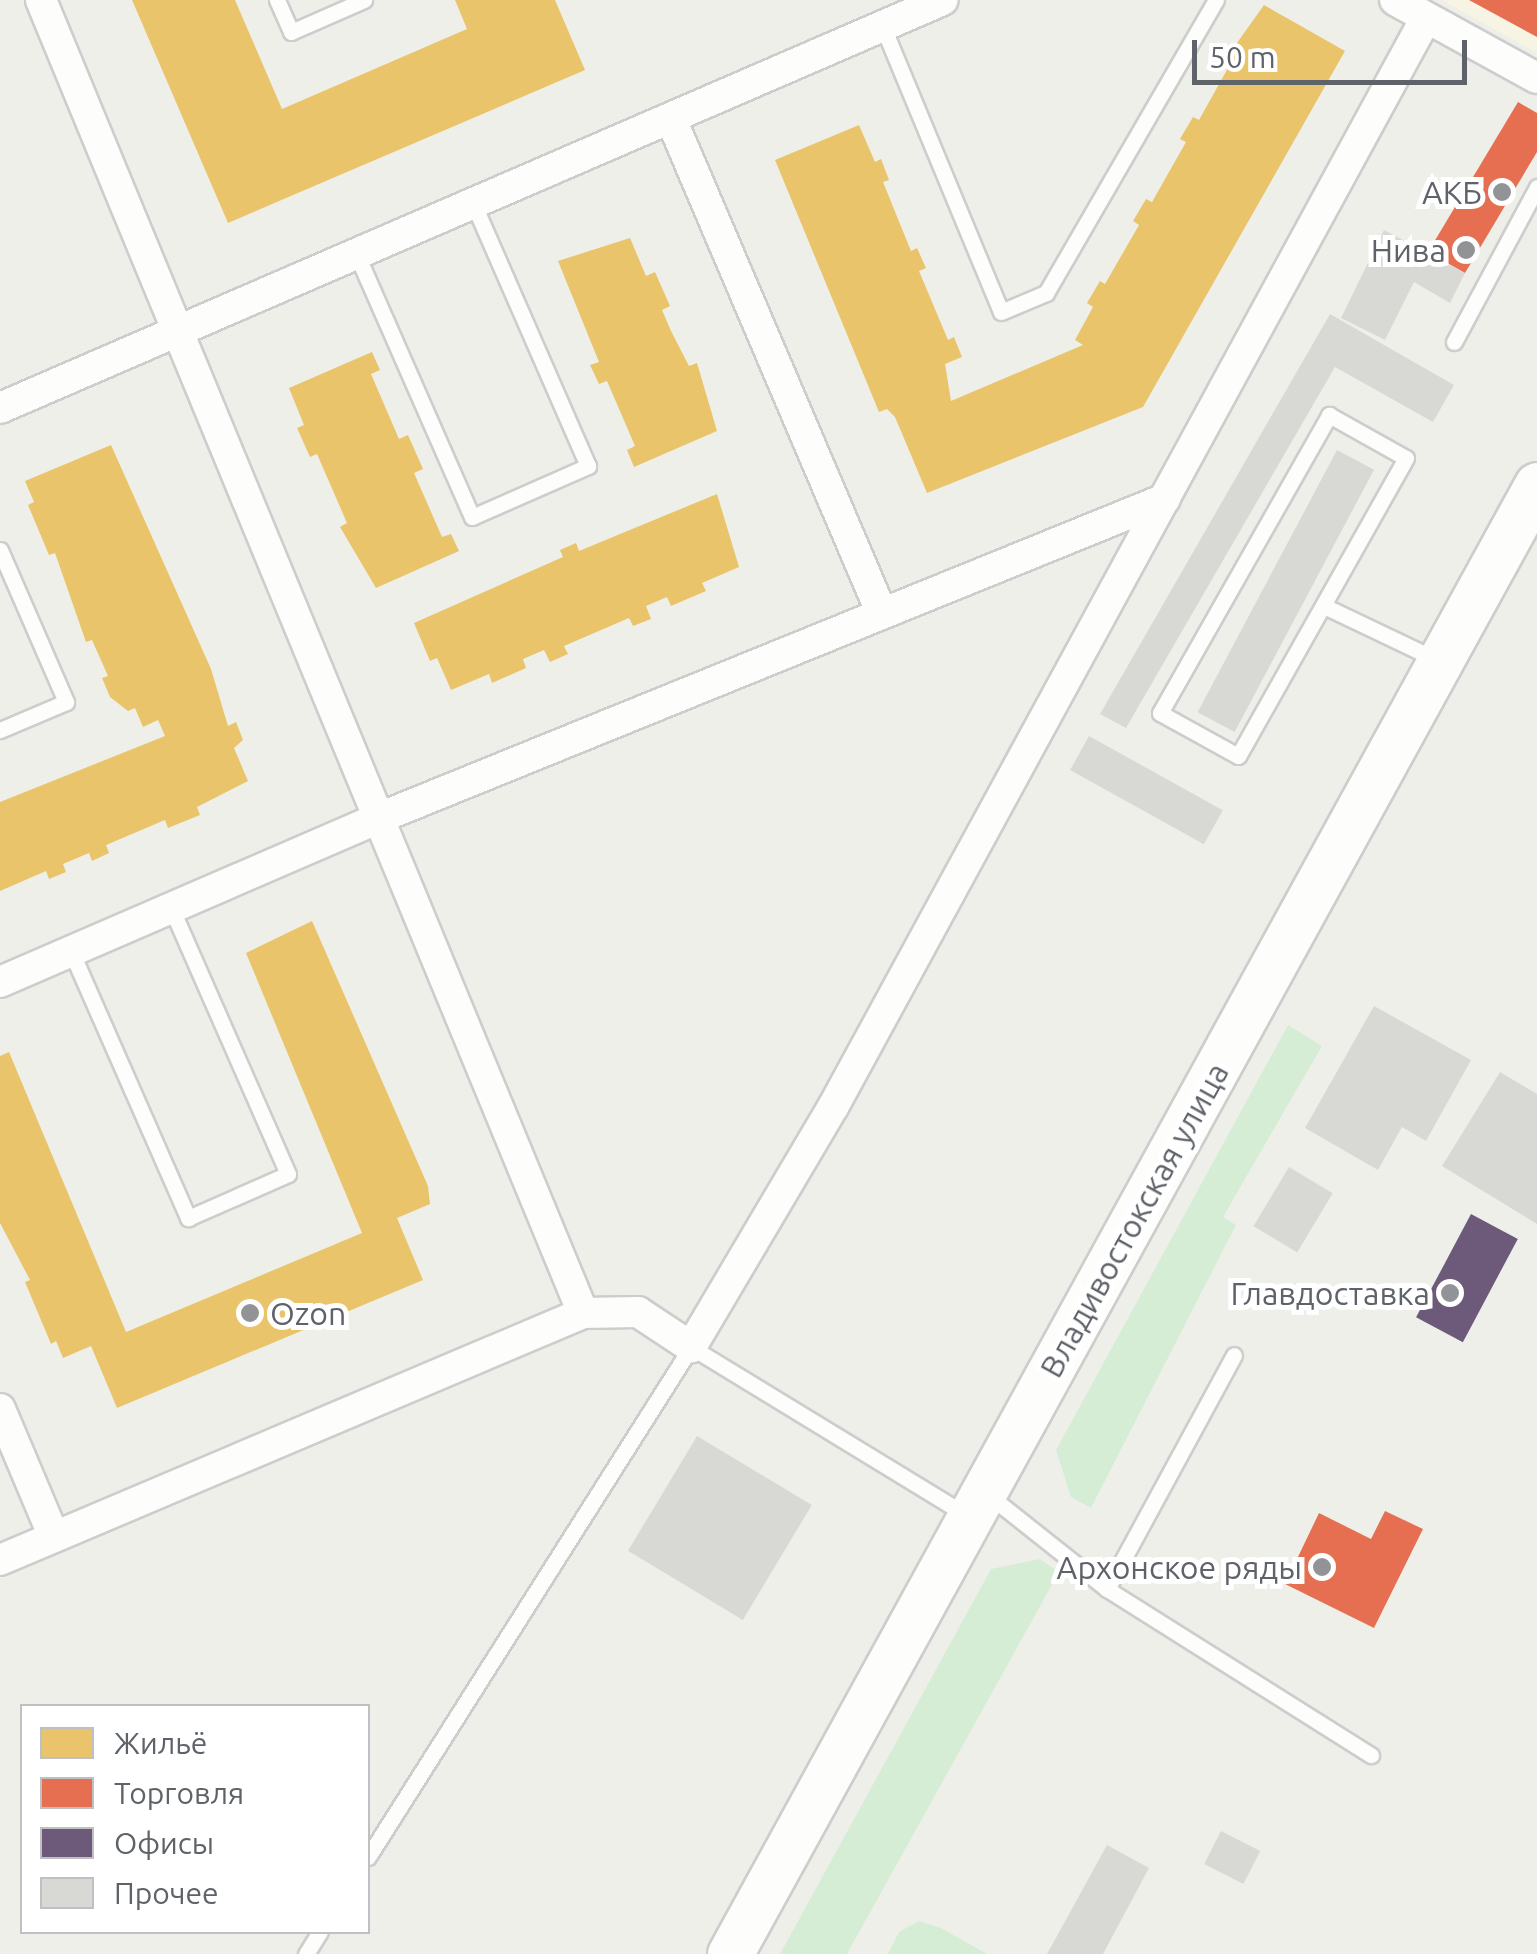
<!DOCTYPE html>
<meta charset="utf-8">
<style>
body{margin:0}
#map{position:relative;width:1537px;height:1954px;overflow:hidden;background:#efefea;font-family:Ubuntu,sans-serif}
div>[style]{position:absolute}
.commercial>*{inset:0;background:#f8f4e4}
.green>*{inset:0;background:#d6edd5}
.homes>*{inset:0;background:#e9c46a}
.shops>*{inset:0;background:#e76f51}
.offices>*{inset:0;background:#6d597a;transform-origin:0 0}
.building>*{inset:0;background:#d8d8d5;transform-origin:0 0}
.roads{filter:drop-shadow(2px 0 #cccdcc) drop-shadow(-2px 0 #cccdcc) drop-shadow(0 2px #cccdcc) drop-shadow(0 -2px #cccdcc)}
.service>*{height:15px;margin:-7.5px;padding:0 7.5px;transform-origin:7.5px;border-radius:7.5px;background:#fdfdfc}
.minor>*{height:30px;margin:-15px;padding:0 15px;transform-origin:15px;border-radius:15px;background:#fdfdfc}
.secondary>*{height:45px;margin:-22.5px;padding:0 22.5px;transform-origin:22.5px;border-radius:22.5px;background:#fdfdfc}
.dots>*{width:28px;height:28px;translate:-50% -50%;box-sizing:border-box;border:5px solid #fff;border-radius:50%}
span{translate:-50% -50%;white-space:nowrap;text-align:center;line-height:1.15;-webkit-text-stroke:10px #fff;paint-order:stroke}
.poi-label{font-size:32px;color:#5e6269}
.right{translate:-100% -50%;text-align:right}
.left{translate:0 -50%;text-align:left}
.street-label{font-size:32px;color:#5e6269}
.legend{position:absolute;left:20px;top:1704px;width:350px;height:230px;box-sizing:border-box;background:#fff;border:2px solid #bfc0c3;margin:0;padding:12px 18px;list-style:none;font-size:30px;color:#5e6269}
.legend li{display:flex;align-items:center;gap:20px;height:50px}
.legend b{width:50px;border:2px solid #bfc0c3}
.scale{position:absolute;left:1192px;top:40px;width:275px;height:45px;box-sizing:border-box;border:5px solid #5e6269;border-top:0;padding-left:12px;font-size:30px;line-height:35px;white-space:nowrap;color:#5e6269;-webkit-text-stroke:8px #fff;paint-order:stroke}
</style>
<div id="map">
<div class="commercial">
<i style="clip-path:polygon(1442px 0,1537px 0,1537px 53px)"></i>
</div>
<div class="green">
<i style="clip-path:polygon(1288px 1025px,1322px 1046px,1223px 1217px,1236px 1225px,1091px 1508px,1071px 1497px,1056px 1450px)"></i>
<i style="clip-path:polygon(1040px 1559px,1059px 1572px,847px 1954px,780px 1954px,991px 1569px)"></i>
<i style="clip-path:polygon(919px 1921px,941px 1928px,987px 1954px,888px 1954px,899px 1932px)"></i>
</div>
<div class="homes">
<i style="clip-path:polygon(132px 0,235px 0,282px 109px,467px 29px,455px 0,555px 0,585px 70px,228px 223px)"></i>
<i style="clip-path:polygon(1264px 5px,1345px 51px,1143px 407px,927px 493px,895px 417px,887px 409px,879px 412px,775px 160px,859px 125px,875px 162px,881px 159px,889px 180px,883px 182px,911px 251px,917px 248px,926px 268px,919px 271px,948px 340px,954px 337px,962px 357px,945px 364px,951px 401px,1083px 345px,1075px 340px,1093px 307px,1087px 303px,1100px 281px,1105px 284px,1139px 225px,1133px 221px,1146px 199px,1152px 202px,1186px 142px,1180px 139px,1193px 117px,1199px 120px,1233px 59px,1227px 57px)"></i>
<i style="clip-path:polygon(630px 238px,646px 276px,655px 272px,670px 306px,662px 310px,671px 331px,689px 366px,697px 363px,717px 431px,634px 467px,627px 450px,635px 446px,607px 381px,599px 384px,590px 365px,599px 362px,558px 261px)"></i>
<i style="clip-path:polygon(372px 352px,380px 370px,371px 374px,399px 439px,408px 435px,423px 469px,414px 473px,442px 537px,451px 534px,459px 551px,376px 588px,340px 527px,347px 523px,317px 454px,310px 457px,297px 428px,304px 425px,289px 388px)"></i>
<i style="clip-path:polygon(111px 445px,211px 669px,228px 726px,236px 722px,243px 740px,234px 748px,248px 781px,197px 807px,200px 815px,168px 828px,165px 820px,106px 845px,109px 853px,92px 861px,89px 853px,63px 864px,66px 872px,49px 879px,46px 871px,0 891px,0 802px,165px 736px,158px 720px,143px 727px,135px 708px,128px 711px,110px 697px,102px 678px,108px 676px,92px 640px,86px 642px,55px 553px,49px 555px,28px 505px,34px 502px,25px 481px)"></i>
<i style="clip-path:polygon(717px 494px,739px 567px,702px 583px,706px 591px,671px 606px,667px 597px,646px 606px,651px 619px,633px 626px,629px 618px,564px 646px,568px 654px,550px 662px,544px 650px,523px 659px,526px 668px,492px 683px,489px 674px,451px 690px,437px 658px,430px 661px,414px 623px,563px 557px,560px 550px,576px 543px,579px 551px)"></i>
<i style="clip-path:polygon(312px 921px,428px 1186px,430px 1204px,397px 1218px,423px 1280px,117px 1408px,91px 1346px,63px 1358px,56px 1341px,51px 1344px,25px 1282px,30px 1280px,0 1223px,0 1056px,9px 1052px,126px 1332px,362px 1233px,246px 953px)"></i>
</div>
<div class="shops">
<i style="clip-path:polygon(1469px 0,1537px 0,1537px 37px)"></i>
<i style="clip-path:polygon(1518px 102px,1537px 113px,1537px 152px,1465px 273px,1428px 252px)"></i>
<i style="clip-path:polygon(1385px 1511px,1423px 1529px,1374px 1628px,1285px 1584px,1319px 1513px,1371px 1539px)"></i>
</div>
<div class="offices">
<i style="left:1471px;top:1214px;width:53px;height:117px;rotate:28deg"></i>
</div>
<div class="building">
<i style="clip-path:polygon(1384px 230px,1465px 273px,1450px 303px,1414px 282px,1385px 340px,1341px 318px)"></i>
<i style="clip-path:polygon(1330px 314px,1454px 385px,1433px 422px,1335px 367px,1126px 728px,1100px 714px)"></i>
<i style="left:1337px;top:450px;width:42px;height:297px;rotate:28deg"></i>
<i style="left:1089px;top:736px;width:153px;height:39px;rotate:29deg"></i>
<i style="clip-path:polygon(1374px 1006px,1471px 1060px,1426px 1141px,1402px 1127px,1378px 1170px,1305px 1128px)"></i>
<i style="clip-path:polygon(1500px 1072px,1537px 1094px,1537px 1224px,1442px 1166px)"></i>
<i style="left:1289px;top:1167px;width:51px;height:69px;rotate:31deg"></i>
<i style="left:697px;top:1436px;width:134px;height:134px;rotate:31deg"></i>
<i style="left:1221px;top:1831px;width:44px;height:37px;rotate:27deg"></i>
<i style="clip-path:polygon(1107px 1845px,1149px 1868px,1103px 1954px,1047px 1954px)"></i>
</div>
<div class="roads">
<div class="service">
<i style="left:277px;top:0;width:35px;rotate:66deg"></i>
<i style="left:291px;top:32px;width:80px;rotate:-23.7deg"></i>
<i style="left:883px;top:27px;width:308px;rotate:67.5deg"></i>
<i style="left:1001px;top:312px;width:49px;rotate:-22.9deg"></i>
<i style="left:1046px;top:293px;width:339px;rotate:-59.9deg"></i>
<i style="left:357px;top:255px;width:286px;rotate:66.3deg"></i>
<i style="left:472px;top:517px;width:127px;rotate:-23.7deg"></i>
<i style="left:588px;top:466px;width:285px;rotate:-113.6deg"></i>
<i style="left:1454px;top:342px;width:176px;rotate:-61.8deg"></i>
<i style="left:1329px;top:415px;width:88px;rotate:29.2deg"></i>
<i style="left:1406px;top:458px;width:342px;rotate:119.4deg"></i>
<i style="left:1238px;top:756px;width:89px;rotate:-151.1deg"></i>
<i style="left:1160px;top:713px;width:343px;rotate:-60.4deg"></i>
<i style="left:0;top:550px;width:166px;rotate:66.5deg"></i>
<i style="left:66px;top:702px;width:72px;rotate:157deg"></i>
<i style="left:1324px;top:606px;width:125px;rotate:25.5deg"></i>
<i style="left:71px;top:951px;width:292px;rotate:66.3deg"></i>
<i style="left:188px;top:1218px;width:109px;rotate:-23.7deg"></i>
<i style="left:288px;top:1174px;width:291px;rotate:-113.7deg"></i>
<i style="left:986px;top:1493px;width:154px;rotate:38.4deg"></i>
<i style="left:1107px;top:1589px;width:266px;rotate:-61.5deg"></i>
<i style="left:1107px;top:1589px;width:312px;rotate:32.2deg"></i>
<i style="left:368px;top:1857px;width:604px;rotate:-57.65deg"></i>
<i style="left:691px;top:1347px;width:322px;rotate:31.4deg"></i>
<i style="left:306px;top:1954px;width:26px;rotate:-58deg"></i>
</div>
<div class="minor">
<i style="left:41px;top:0;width:1420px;rotate:67.57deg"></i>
<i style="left:1395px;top:0;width:162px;rotate:28.8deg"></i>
<i style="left:671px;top:119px;width:538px;rotate:66.91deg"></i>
<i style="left:0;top:408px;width:1027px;rotate:-23.4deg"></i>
<i style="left:0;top:982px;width:413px;rotate:-23.4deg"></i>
<i style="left:379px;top:818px;width:848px;rotate:-22.09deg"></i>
<i style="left:0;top:1409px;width:139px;rotate:67.1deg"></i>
<i style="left:0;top:1560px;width:633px;rotate:-22.96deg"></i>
<i style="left:583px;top:1313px;width:55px;rotate:-1deg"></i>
<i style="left:638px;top:1312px;width:64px;rotate:33.4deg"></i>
<i style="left:691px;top:1347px;width:279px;rotate:-59.4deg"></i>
<i style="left:833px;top:1107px;width:1240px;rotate:-61.43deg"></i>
</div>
<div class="secondary">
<i style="left:730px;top:1954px;width:1676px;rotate:-61.22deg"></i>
</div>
</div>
<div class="dots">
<i style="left:1502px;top:192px;background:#919396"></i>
<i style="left:1466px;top:250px;background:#919396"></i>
<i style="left:1450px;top:1293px;background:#919396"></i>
<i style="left:250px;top:1313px;background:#919396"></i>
<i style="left:1322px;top:1567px;background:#919396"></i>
</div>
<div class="poi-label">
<span class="right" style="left:1482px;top:192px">АКБ</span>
<span class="right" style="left:1446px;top:250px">Нива</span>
<span class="right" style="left:1430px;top:1293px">Главдоставка</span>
<span class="left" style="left:270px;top:1313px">Ozon</span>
<span class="right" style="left:1302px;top:1567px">Архонское ряды</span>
</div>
<div class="street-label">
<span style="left:1134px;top:1220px;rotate:-61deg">Владивостокская улица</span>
</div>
<ul class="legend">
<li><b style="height:28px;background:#e9c46a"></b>Жильё</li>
<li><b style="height:28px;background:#e76f51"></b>Торговля</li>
<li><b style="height:28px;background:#6d597a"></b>Офисы</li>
<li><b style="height:28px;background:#d8d8d5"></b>Прочее</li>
</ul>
<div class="scale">50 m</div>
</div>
